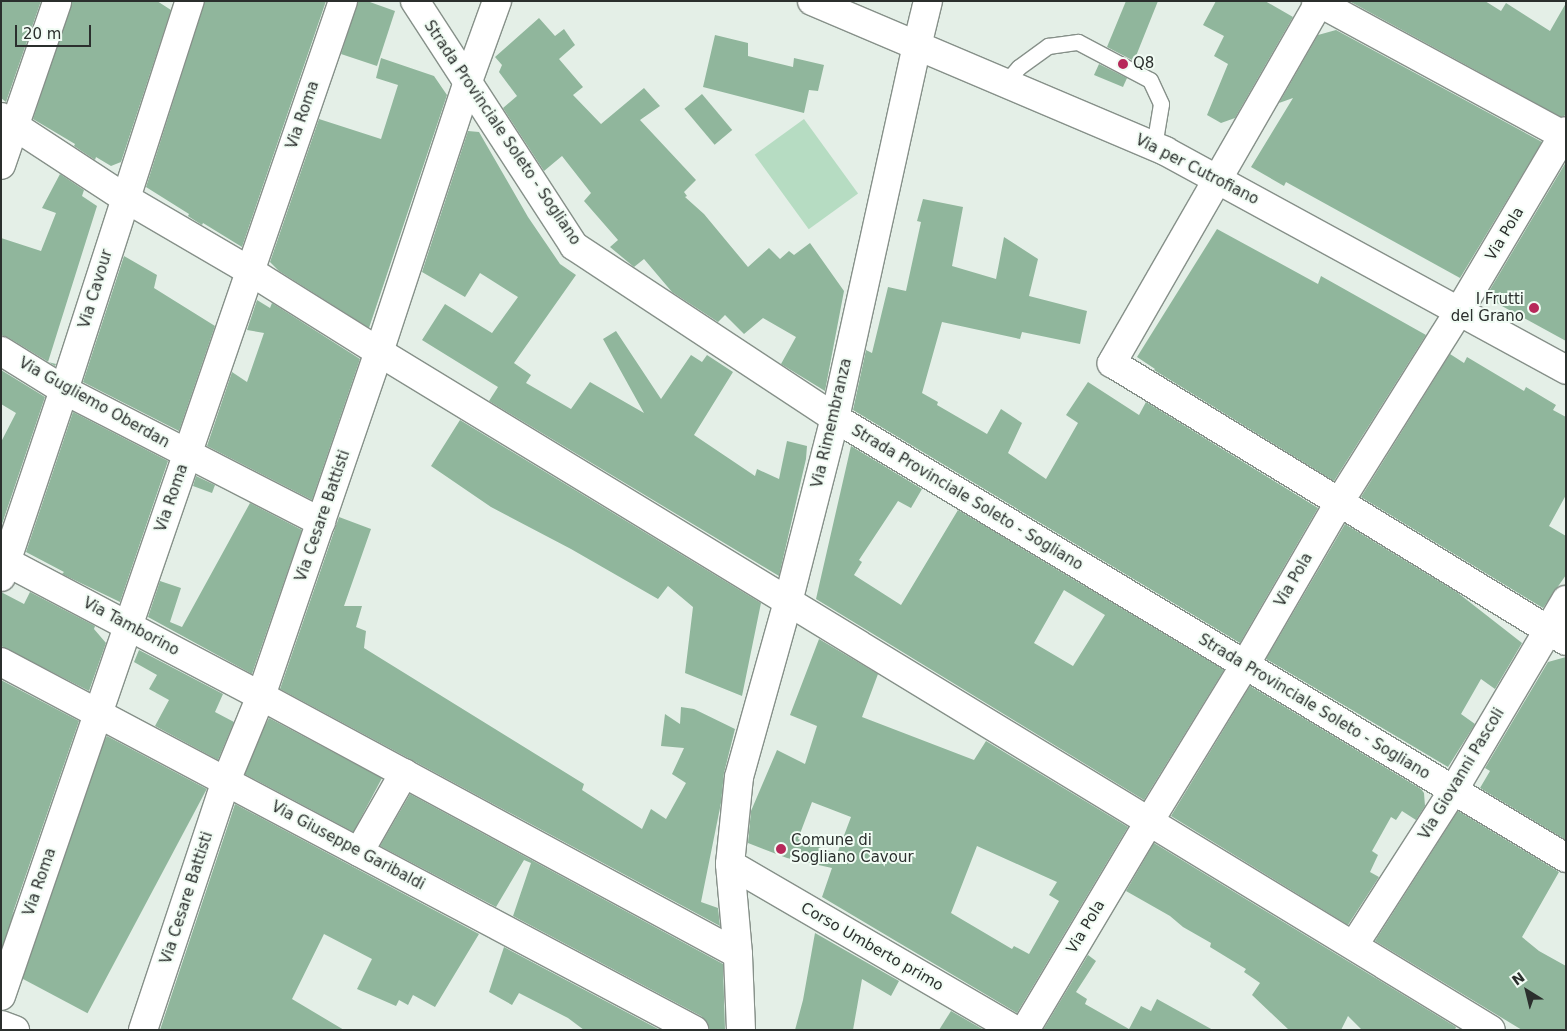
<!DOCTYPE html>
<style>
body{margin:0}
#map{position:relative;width:1567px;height:1031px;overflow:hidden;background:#e4efe7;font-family:"DejaVu Sans",sans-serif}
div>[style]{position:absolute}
.green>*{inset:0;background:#b6dcc2;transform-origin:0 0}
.building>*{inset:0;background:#90b69c;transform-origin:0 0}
.roads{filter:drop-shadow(1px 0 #869089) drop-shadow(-1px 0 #869089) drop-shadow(0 1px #869089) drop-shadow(0 -1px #869089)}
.service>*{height:15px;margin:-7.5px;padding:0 7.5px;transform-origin:7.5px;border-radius:7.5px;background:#fff}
.minor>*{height:28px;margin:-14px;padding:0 14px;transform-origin:14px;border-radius:14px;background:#fff}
.tertiary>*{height:28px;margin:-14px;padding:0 14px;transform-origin:14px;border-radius:14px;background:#fff}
.secondary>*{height:28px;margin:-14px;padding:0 14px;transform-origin:14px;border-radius:14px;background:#fff}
.dots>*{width:14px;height:14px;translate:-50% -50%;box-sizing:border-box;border:2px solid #f1fcf4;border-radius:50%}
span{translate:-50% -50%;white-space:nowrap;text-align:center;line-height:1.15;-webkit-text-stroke:4px #f1fcf4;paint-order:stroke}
.poi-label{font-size:15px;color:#2b2f2d}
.left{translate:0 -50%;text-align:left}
.right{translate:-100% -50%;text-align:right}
.street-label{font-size:15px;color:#2b2f2d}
.frame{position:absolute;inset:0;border:2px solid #2b2f2d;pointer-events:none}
.north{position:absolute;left:1502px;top:966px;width:50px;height:50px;-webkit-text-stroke:4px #f1fcf4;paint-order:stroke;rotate:324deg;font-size:14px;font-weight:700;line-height:20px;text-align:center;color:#2b2f2d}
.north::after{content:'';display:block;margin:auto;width:18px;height:22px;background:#2b2f2d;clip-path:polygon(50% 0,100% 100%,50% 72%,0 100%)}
.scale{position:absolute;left:15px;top:25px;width:76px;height:22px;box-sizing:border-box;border:2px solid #2b2f2d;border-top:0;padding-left:6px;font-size:15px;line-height:18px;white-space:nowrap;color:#2b2f2d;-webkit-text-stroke:4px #f1fcf4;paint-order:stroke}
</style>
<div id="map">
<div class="green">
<i style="left:804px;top:119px;width:92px;height:61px;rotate:54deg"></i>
</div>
<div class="building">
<i style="clip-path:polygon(1px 1px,41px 1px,6px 102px,1px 98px)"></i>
<i style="clip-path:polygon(72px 1px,157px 1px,171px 10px,121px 162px,111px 166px,96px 157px,95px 160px,74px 146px,75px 144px,33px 119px)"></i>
<i style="clip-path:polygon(205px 1px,326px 1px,242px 247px,203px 223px,202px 225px,191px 218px,188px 216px,189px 214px,146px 187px)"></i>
<i style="clip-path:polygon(358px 1px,367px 1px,395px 11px,377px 66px,341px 54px)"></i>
<i style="clip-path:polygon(1126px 1px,1158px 1px,1134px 61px,1107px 47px)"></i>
<i style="clip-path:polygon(1216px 1px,1265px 1px,1293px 17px,1235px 118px,1221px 123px,1207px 115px,1228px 64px,1214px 56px,1224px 36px,1203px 25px)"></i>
<i style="clip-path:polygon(1349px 1px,1485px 1px,1501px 11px,1506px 3px,1550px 31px,1566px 3px,1566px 115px,1561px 117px)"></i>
<i style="clip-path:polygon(539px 18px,555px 36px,564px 29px,575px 45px,559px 59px,583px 87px,573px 95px,601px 124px,644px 88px,660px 106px,640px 120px,696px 180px,684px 192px,687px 196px,685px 197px,704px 214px,748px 267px,769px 248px,780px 259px,789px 251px,794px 255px,810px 243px,844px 291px,825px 391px,781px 364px,796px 337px,763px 318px,744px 334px,725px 315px,718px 322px,672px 292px,644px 259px,634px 267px,610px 247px,618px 240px,584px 201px,591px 193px,562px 156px,544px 171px,503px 108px,517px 96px,499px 72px,502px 65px,495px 57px)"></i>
<i style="clip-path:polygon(1336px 30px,1542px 142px,1460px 278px,1286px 182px,1284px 186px,1251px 167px,1293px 98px,1279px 103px,1318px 35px)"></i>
<i style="clip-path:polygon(715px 35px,748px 43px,748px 56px,793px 67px,794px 58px,824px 65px,818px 91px,809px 90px,804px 113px,703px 87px)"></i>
<i style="clip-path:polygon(381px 58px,434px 76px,447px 95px,369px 328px,279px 271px,270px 262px,319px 119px,381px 139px,398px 85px,376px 78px)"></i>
<i style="clip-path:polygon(1099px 64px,1127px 78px,1123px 87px,1094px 75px)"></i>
<i style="left:702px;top:94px;width:47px;height:23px;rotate:50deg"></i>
<i style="clip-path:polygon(468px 131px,479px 132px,528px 217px,560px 264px,576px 275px,514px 363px,531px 375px,526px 383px,571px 409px,590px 382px,644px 413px,603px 339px,616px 331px,661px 399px,691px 355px,702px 362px,707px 355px,733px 372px,694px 435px,755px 476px,757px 469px,779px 479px,787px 441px,807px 446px,806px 459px,779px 576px,489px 401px,498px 387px,422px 340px,445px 304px,492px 333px,518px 297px,480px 273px,465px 297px,422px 272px)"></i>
<i style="clip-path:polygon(1566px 162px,1566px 341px,1491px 300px,1493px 296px,1488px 293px)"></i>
<i style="clip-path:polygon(60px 174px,84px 190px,82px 196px,97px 206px,48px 362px,56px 364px,55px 366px,9px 338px,1px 335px,1px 238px,41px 251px,56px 213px,42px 208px)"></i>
<i style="clip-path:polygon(923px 199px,963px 207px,952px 266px,996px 279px,1004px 237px,1038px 259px,1029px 296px,1087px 311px,1080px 344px,1022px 332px,1020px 339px,942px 322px,922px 393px,938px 402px,937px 405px,987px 434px,1001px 409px,1022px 423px,1008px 453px,1046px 479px,1078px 423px,1066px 415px,1088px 382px,1139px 415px,1146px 402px,1318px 508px,1240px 643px,853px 410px,866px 350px,872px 353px,888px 287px,906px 291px,921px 222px,917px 221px)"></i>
<i style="clip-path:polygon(1217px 229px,1318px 284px,1321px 276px,1426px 335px,1334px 481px,1154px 370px,1155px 369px,1137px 357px)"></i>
<i style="clip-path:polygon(124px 256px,157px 275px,154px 288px,215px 326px,179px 431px,83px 382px)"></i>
<i style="clip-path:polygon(257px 300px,270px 308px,272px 303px,360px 359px,312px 500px,207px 446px,232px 372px,247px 382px,264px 333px,247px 330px)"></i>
<i style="clip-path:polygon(1450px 354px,1464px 363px,1467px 357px,1524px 391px,1526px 387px,1556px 405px,1553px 410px,1566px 417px,1566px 495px,1549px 526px,1566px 536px,1566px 575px,1543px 608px,1361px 497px)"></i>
<i style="clip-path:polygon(1px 370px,45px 397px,1px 527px,1px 442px,16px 413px,1px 404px)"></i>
<i style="clip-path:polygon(73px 412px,168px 461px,120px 602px,62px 574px,64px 572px,26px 552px)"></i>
<i style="clip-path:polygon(460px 420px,761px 603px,742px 696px,685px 673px,693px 607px,668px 586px,658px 599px,571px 549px,491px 507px,431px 466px)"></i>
<i style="clip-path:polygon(evenodd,851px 446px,922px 489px,911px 508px,898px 501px,859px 560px,862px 562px,854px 575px,901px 605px,958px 510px,1224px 670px,1144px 800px,816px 599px,851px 446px,1064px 590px,1105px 615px,1073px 666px,1034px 643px,1064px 590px)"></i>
<i style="clip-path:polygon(196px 476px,215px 485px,212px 493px,193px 486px)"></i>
<i style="clip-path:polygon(250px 503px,302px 530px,252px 674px,148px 617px,160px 581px,181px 588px,170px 622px,182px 627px)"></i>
<i style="clip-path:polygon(339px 517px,371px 529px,344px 606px,362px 606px,356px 627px,366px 631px,364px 648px,584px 784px,582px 790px,642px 829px,651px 809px,666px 819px,686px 783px,672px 774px,684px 748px,661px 746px,665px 714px,680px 724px,681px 707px,694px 709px,735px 729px,724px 773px,721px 803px,701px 902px,718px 908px,720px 926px,280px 689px)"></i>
<i style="clip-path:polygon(1345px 524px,1458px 593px,1522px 643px,1495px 689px,1481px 679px,1461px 714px,1475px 724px,1448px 767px,1266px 659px)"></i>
<i style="clip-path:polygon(1px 592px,24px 604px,30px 592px,95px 626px,94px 629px,106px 643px,89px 691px,1px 646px)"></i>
<i style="clip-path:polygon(evenodd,819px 639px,878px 674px,862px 717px,974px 760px,986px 741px,1128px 827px,1017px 1013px,822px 897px,832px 868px,787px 858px,748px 843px,751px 811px,777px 750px,805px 764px,817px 726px,790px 715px,819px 639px,812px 802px,851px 817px,837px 854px,798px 839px,812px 802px,819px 639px,977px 846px,1057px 882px,1049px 895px,1059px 901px,1029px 954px,1014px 946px,1012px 949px,951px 913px,977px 846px)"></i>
<i style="clip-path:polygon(139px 650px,223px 694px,215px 712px,234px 722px,218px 760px,155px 726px,169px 700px,149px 689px,157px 675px,134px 662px)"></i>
<i style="clip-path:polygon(1566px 657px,1566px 840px,1480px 788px,1490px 771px,1485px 768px,1548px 662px)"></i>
<i style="clip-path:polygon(1px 680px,79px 721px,1px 947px)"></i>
<i style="clip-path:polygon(1250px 686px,1421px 789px,1424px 793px,1425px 806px,1416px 820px,1402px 811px,1396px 820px,1391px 817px,1372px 851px,1378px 855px,1370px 872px,1379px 877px,1348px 925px,1171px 816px)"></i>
<i style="left:269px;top:718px;width:128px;height:61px;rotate:28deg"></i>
<i style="left:107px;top:736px;width:113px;height:254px;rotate:28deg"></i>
<i style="clip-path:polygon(410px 794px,723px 964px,725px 1030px,710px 1030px,707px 1022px,701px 1016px,513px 916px,531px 863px,524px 860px,496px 907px,380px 846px)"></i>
<i style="clip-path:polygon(235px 804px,479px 934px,435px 1007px,413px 995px,408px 1005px,399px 1000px,396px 1006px,357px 989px,372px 959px,324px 934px,292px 999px,344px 1030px,160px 1030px)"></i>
<i style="clip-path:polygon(1458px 811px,1559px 872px,1522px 937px,1539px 951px,1566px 966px,1566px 1030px,1522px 1030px,1375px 941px)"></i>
<i style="clip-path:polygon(1154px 843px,1456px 1027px,1455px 1030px,1362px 1030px,1348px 1016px,1341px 1030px,1289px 1030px,1252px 995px,1260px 983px,1244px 972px,1246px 969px,1210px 947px,1211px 943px,1183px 927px,1170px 916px,1126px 891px)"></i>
<i style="clip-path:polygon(815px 933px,899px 981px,891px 996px,862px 979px,853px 1030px,795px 1030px,803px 1000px)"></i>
<i style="clip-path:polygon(504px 947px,660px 1030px,584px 1030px,568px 1018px,519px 993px,512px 1005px,489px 992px)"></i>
<i style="clip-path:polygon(1088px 955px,1096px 961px,1076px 992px,1087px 999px,1085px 1004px,1129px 1029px,1141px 1006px,1151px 1011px,1157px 999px,1213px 1030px,1043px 1030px)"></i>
<i style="clip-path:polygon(951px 1011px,984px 1030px,939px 1030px)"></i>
</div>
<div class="roads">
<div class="service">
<i style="left:1005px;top:83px;width:21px;rotate:-49deg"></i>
<i style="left:1019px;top:67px;width:36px;rotate:-36deg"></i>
<i style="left:1048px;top:46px;width:30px;rotate:-8deg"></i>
<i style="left:1078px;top:42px;width:81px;rotate:27.8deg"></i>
<i style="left:1150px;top:80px;width:26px;rotate:65deg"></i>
<i style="left:1161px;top:104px;width:43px;rotate:99.5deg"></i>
</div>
<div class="minor">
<i style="left:415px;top:1px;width:292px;rotate:57deg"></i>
<i style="left:574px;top:246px;width:313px;rotate:33.4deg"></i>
<i style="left:835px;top:418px;width:853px;rotate:31.04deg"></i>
<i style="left:1316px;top:1px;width:285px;rotate:28.5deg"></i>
<i style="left:1320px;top:1px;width:418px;rotate:119.9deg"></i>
<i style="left:1112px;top:363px;width:532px;rotate:31.48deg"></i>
<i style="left:917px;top:46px;width:46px;rotate:-76.3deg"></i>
<i style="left:1px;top:117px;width:148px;rotate:33.2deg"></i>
<i style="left:125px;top:198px;width:145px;rotate:30.3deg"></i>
<i style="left:250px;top:271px;width:152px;rotate:32.1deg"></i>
<i style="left:379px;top:352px;width:1302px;rotate:31.37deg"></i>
<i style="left:1px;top:165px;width:172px;rotate:-71deg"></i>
<i style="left:1px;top:351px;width:74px;rotate:31.8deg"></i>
<i style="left:64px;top:390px;width:289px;rotate:27.2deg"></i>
<i style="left:1px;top:559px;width:294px;rotate:27.8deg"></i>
<i style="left:261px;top:696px;width:542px;rotate:28.41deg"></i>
<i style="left:1px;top:577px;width:197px;rotate:-71.4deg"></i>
<i style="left:64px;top:390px;width:409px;rotate:-72.1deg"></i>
<i style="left:1px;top:662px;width:785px;rotate:27.97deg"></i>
<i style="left:359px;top:852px;width:91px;rotate:-60.3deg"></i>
<i style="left:730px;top:864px;width:330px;rotate:30.2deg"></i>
<i style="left:1354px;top:945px;width:183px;rotate:-57.3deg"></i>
<i style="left:1453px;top:791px;width:222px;rotate:-59.4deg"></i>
<i style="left:1px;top:996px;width:1052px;rotate:-71.03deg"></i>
<i style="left:143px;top:1030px;width:262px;rotate:-71.6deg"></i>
<i style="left:226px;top:781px;width:92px;rotate:-67.6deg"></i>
<i style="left:261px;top:696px;width:364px;rotate:-71.1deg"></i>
<i style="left:379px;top:352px;width:282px;rotate:-71.8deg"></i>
<i style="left:467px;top:84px;width:88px;rotate:-70.1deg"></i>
<i style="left:1025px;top:1030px;width:244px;rotate:-59.2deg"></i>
<i style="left:1150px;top:820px;width:182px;rotate:-58.5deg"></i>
<i style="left:1245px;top:665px;width:190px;rotate:-59.9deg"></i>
<i style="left:1340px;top:501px;width:224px;rotate:-57.9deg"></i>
<i style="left:1459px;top:311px;width:209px;rotate:-59.3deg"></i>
</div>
<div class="tertiary">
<i style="left:1px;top:1025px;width:15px;rotate:20deg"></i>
<i style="left:741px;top:1030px;width:76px;rotate:-92.3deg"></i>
<i style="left:738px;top:954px;width:90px;rotate:-95.1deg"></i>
<i style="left:730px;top:864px;width:87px;rotate:-84.1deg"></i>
<i style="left:739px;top:777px;width:182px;rotate:-74.4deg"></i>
<i style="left:788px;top:602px;width:190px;rotate:-75.7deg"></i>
<i style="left:835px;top:418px;width:381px;rotate:-77.6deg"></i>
</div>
<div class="secondary">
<i style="left:812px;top:1px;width:384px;rotate:23deg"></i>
<i style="left:1165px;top:151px;width:457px;rotate:28.6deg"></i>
</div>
</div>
<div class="dots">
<i style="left:1123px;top:64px;background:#b7295a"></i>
<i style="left:1534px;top:308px;background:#b7295a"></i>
<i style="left:781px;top:849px;background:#b7295a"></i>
</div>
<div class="poi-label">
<span class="left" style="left:1133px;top:64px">Q8</span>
<span class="right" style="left:1524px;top:308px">I Frutti<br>del Grano</span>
<span class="left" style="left:791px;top:849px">Comune di<br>Sogliano Cavour</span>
</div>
<div class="street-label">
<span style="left:303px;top:115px;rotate:-71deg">Via Roma</span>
<span style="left:502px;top:133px;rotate:56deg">Strada Provinciale Soleto - Sogliano</span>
<span style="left:1197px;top:170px;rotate:27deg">Via per Cutrofiano</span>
<span style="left:1505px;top:234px;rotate:-59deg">Via Pola</span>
<span style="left:96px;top:289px;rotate:-73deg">Via Cavour</span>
<span style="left:94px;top:403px;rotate:29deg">Via Gugliemo Oberdan</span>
<span style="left:832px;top:423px;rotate:-77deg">Via Rimembranza</span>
<span style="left:172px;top:498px;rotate:-71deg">Via Roma</span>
<span style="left:967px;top:498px;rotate:31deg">Strada Provinciale Soleto - Sogliano</span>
<span style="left:323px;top:516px;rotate:-71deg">Via Cesare Battisti</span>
<span style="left:1294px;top:580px;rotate:-60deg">Via Pola</span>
<span style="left:131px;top:627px;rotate:28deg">Via Tamborino</span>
<span style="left:1314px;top:707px;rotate:31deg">Strada Provinciale Soleto - Sogliano</span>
<span style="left:1462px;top:774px;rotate:-59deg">Via Giovanni Pascoli</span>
<span style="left:348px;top:846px;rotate:28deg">Via Giuseppe Garibaldi</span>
<span style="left:40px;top:882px;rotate:-71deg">Via Roma</span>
<span style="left:187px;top:898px;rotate:-72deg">Via Cesare Battisti</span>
<span style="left:1086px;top:927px;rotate:-59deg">Via Pola</span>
<span style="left:872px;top:947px;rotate:30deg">Corso Umberto primo</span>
</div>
<div class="frame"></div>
<div class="north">N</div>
<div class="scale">20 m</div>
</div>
